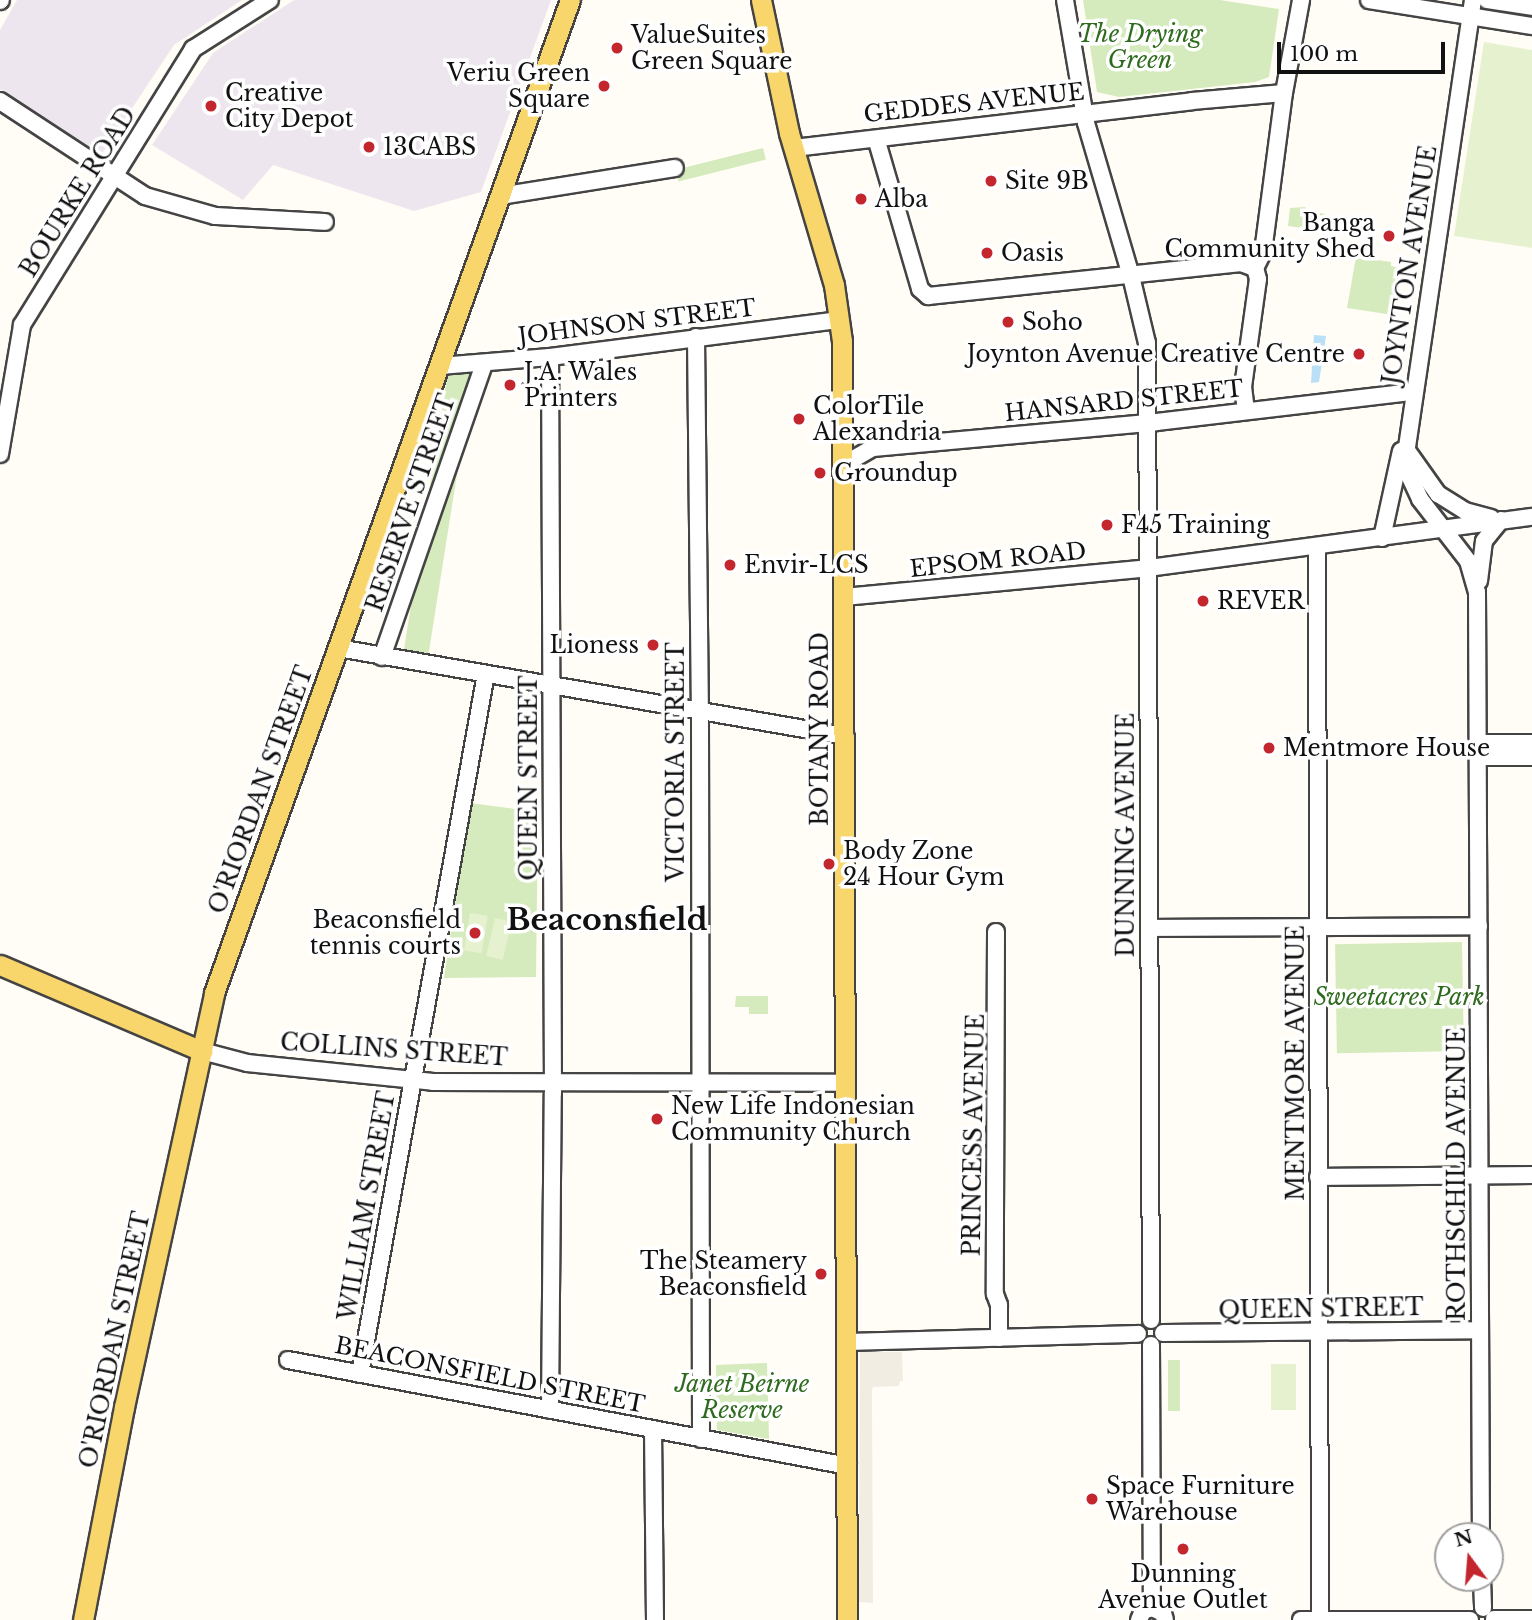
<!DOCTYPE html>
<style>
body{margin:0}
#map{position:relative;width:1532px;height:1620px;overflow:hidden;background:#fffdf5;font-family:"Libre Baskerville",serif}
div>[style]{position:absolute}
.industrial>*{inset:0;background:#eee6ef}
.green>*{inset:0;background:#d5ebbd;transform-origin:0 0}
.pitch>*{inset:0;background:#e6f2cf;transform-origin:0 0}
.plaza>*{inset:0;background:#f1ede2}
.water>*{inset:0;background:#b9e0f7}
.roads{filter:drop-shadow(2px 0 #444) drop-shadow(-2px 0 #444) drop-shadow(0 2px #444) drop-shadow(0 -2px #444)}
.minor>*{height:16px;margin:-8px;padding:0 8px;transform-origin:8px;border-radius:8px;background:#fff}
.major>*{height:19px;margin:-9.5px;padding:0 9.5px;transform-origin:9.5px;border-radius:9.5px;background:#f9d66b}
.dots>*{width:19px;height:19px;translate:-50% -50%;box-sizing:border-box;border:4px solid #fff;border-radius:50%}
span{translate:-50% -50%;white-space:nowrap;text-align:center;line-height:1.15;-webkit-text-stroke:7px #fff;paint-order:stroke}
.park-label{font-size:23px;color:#2f6b1f;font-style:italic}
.poi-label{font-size:23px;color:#111}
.left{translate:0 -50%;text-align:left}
.right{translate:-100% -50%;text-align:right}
.street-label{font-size:23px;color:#111}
.district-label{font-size:30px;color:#111;font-weight:700}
.north{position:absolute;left:1434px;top:1522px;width:70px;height:70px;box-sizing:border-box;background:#fff;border:2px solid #a0a0a0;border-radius:50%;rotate:344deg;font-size:19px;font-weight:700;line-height:28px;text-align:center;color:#111}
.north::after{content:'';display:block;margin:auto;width:24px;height:32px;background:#c4262e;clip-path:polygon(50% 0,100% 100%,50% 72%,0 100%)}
.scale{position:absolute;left:1277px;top:42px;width:168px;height:32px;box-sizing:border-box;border:4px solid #111;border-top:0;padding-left:9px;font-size:21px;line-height:24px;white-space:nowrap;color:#111;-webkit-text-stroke:5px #fff;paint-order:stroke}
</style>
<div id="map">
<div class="industrial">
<i style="clip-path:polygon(17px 0,242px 0,174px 45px,101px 155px,0 89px,0 30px)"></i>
<i style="clip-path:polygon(294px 0,551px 0,481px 192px,414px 211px,273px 165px,243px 200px,152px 145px,213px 53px)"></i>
</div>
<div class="green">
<i style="clip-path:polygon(1083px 0,1220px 0,1279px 9px,1269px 77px,1255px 82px,1119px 97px,1097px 92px)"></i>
<i style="left:763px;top:148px;width:12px;height:90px;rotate:76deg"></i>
<i style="clip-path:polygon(1305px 207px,1311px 214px,1322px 213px,1337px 219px,1340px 225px,1337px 233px,1288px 226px,1290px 208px)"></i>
<i style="clip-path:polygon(1356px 257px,1391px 262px,1391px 266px,1400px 268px,1393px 315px,1347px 308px)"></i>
<i style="left:449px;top:365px;width:25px;height:291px;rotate:9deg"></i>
<i style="clip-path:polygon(470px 803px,538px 812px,536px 977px,444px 978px)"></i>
<i style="left:1462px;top:942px;width:109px;height:127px;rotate:89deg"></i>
<i style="clip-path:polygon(736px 996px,768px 996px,768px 1014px,749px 1014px,749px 1007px,735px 1007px)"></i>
<i style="left:1168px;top:1360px;width:12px;height:51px"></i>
<i style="clip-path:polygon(767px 1363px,769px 1439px,717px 1430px,716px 1365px)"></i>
</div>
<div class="pitch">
<i style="clip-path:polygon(1484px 42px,1532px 50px,1532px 248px,1454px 236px)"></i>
<i style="left:470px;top:913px;width:18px;height:38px;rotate:9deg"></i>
<i style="left:495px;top:918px;width:17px;height:39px;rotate:13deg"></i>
<i style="left:1271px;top:1364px;width:25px;height:46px"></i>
</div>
<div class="plaza">
<i style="clip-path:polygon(860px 1352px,902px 1352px,903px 1381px,900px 1381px,899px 1386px,873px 1387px,872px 1390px,873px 1603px,859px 1602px)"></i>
</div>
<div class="water">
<i style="clip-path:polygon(1314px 335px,1326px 336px,1319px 382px,1311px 383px)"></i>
</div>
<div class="roads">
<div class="minor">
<i style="left:1065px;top:0;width:125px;rotate:80.3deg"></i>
<i style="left:1086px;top:123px;width:159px;rotate:73.6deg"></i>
<i style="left:1131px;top:276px;width:69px;rotate:76.6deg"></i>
<i style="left:1147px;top:343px;width:977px;rotate:89.77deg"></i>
<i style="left:1369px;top:0;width:165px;rotate:9.1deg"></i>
<i style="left:1473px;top:0;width:461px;rotate:98.4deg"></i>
<i style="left:1406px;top:456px;width:17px;rotate:83deg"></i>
<i style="left:1408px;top:473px;width:29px;rotate:65deg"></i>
<i style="left:1420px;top:499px;width:78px;rotate:52.3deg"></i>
<i style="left:1468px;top:561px;width:32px;rotate:74deg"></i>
<i style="left:1477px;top:592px;width:944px;rotate:89.76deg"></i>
<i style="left:1487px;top:0;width:46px;rotate:8.8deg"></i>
<i style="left:0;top:1px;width:1px;rotate:-45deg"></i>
<i style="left:0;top:101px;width:173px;rotate:33.2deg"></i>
<i style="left:145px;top:196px;width:73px;rotate:15.9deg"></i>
<i style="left:215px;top:216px;width:110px;rotate:3.1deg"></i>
<i style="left:878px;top:145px;width:150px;rotate:73.7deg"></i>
<i style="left:920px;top:289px;width:11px;rotate:41deg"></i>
<i style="left:928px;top:296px;width:315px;rotate:-6deg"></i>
<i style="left:1241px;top:263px;width:15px;rotate:20deg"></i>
<i style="left:794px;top:148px;width:401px;rotate:-6.7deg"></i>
<i style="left:1192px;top:101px;width:92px;rotate:-5deg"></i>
<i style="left:500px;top:196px;width:177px;rotate:-9.1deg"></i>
<i style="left:1255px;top:268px;width:18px;rotate:-63deg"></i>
<i style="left:1263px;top:252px;width:160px;rotate:-82.5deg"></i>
<i style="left:1284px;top:93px;width:95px;rotate:-79.6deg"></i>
<i style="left:696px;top:337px;width:384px;rotate:89.4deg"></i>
<i style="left:700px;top:721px;width:718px;rotate:89.92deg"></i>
<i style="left:440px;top:366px;width:110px;rotate:-4.7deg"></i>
<i style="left:550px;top:357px;width:292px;rotate:-7.3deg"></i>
<i style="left:1246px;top:411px;width:24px;rotate:-97deg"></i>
<i style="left:1243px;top:387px;width:109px;rotate:-82.1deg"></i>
<i style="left:1258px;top:279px;width:11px;rotate:-105deg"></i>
<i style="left:1408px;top:452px;width:52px;rotate:54.5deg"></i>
<i style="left:1438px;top:494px;width:32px;rotate:32deg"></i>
<i style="left:1465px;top:511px;width:27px;rotate:15deg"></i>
<i style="left:0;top:454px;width:131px;rotate:-80.3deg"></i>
<i style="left:22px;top:325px;width:325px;rotate:-58.2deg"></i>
<i style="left:193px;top:49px;width:91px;rotate:-32.5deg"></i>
<i style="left:843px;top:465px;width:34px;rotate:-30deg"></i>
<i style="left:873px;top:448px;width:284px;rotate:-5.2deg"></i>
<i style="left:1156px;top:422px;width:259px;rotate:-6.7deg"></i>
<i style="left:1382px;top:538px;width:89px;rotate:-77.7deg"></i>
<i style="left:1317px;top:547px;width:1073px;rotate:89.84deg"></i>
<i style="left:1479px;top:581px;width:40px;rotate:-82.9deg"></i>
<i style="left:1484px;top:541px;width:27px;rotate:-51deg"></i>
<i style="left:844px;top:597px;width:305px;rotate:-5.4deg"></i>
<i style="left:1148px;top:568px;width:387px;rotate:-7.6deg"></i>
<i style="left:338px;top:648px;width:515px;rotate:9.85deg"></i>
<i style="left:382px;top:657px;width:310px;rotate:-70.8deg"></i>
<i style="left:1479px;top:743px;width:53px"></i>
<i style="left:1479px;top:757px;width:53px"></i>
<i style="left:1149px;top:928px;width:330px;rotate:-0.3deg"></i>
<i style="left:996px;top:932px;width:362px;rotate:90.2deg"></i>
<i style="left:995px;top:1294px;width:12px;rotate:70deg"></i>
<i style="left:999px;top:1305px;width:33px;rotate:90deg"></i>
<i style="left:202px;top:1051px;width:47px;rotate:14.9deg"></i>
<i style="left:247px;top:1063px;width:187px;rotate:5.8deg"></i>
<i style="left:433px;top:1082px;width:413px;rotate:0.1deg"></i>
<i style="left:1318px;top:1177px;width:214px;rotate:-0.5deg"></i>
<i style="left:1163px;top:1333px;width:317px;rotate:-0.5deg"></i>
<i style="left:847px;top:1342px;width:291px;rotate:-1.6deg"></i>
<i style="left:1151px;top:1345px;width:263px;rotate:89.8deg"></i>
<i style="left:288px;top:1360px;width:570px;rotate:10.72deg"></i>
<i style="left:360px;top:1374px;width:711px;rotate:-79.8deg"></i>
<i style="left:550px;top:1410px;width:317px;rotate:-89.5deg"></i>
<i style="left:553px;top:1093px;width:736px;rotate:-90.23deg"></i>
<i style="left:653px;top:1429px;width:191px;rotate:89.4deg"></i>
<i style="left:1482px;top:1578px;width:30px;rotate:88deg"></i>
<i style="left:1494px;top:1619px;width:38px"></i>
<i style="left:1139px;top:1620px;width:10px;rotate:-66deg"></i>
<i style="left:1143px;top:1611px;width:9px;rotate:-18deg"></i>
<i style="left:1152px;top:1608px;width:12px;rotate:24deg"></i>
<i style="left:1163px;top:1613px;width:7px;rotate:74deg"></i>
<i style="left:1301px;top:1620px;width:169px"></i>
</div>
<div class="major">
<i style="left:761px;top:0;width:136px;rotate:78.1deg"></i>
<i style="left:789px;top:133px;width:159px;rotate:73.5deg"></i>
<i style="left:834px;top:285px;width:57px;rotate:81.9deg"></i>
<i style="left:842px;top:341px;width:1279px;rotate:89.78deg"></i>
<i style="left:0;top:965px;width:220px;rotate:23.1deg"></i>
<i style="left:83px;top:1620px;width:217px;rotate:-79.1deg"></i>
<i style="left:124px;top:1407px;width:424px;rotate:-77.7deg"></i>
<i style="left:214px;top:993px;width:1055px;rotate:-70.28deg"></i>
</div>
</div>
<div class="dots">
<i style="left:617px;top:48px;background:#c4262e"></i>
<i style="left:604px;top:86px;background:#c4262e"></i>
<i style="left:211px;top:106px;background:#c4262e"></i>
<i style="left:369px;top:147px;background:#c4262e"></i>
<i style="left:991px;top:181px;background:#c4262e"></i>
<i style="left:861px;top:199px;background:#c4262e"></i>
<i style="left:1389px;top:236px;background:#c4262e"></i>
<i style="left:987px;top:253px;background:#c4262e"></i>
<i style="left:1008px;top:322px;background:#c4262e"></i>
<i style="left:1359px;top:354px;background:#c4262e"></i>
<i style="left:510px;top:385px;background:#c4262e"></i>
<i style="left:799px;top:419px;background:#c4262e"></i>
<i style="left:820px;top:473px;background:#c4262e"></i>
<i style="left:1107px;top:525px;background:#c4262e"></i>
<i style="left:730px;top:565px;background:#c4262e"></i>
<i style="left:1203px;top:601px;background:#c4262e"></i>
<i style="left:653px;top:645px;background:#c4262e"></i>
<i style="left:1269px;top:748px;background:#c4262e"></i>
<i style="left:829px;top:864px;background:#c4262e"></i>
<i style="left:475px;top:933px;background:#c4262e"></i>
<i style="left:657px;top:1119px;background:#c4262e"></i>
<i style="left:821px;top:1274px;background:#c4262e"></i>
<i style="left:1092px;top:1499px;background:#c4262e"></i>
<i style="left:1183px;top:1549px;background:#c4262e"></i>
</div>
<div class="park-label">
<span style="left:1140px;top:47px">The Drying<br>Green</span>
<span style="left:1399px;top:997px">Sweetacres Park</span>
<span style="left:742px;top:1397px">Janet Beirne<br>Reserve</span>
</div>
<div class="poi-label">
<span class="left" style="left:631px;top:48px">ValueSuites<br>Green Square</span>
<span class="right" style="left:590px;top:86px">Veriu Green<br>Square</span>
<span class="left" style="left:225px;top:106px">Creative<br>City Depot</span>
<span class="left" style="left:383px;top:147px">13CABS</span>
<span class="left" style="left:1005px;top:181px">Site 9B</span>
<span class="left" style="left:875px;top:199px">Alba</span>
<span class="right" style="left:1375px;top:236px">Banga<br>Community Shed</span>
<span class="left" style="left:1001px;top:253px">Oasis</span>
<span class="left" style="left:1022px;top:322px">Soho</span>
<span class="right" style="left:1345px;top:354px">Joynton Avenue Creative Centre</span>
<span class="left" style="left:524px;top:385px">J.A. Wales<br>Printers</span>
<span class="left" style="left:813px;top:419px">ColorTile<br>Alexandria</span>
<span class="left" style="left:834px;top:473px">Groundup</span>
<span class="left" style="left:1121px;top:525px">F45 Training</span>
<span class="left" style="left:744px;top:565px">Envir-LCS</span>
<span class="left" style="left:1217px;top:601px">REVER</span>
<span class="right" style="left:639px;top:645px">Lioness</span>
<span class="left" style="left:1283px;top:748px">Mentmore House</span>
<span class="left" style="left:843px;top:864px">Body Zone<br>24 Hour Gym</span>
<span class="right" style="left:461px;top:933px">Beaconsfield<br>tennis courts</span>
<span class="left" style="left:671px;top:1119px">New Life Indonesian<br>Community Church</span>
<span class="right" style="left:807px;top:1274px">The Steamery<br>Beaconsfield</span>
<span class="left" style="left:1106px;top:1499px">Space Furniture<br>Warehouse</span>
<span style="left:1183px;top:1587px">Dunning<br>Avenue Outlet</span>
</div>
<div class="street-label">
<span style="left:974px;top:103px;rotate:-6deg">GEDDES AVENUE</span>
<span style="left:78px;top:192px;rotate:-58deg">BOURKE ROAD</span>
<span style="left:1410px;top:265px;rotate:-81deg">JOYNTON AVENUE</span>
<span style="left:637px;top:322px;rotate:-7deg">JOHNSON STREET</span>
<span style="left:1124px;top:401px;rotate:-6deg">HANSARD STREET</span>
<span style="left:411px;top:503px;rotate:-71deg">RESERVE STREET</span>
<span style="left:998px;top:560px;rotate:-6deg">EPSOM ROAD</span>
<span style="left:820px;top:729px;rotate:-90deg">BOTANY ROAD</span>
<span style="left:676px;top:762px;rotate:-90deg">VICTORIA STREET</span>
<span style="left:529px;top:778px;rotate:-90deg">QUEEN STREET</span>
<span style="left:261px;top:790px;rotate:-70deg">O'RIORDAN STREET</span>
<span style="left:1126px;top:835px;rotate:-90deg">DUNNING AVENUE</span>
<span style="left:394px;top:1050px;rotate:4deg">COLLINS STREET</span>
<span style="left:1296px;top:1063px;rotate:-90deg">MENTMORE AVENUE</span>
<span style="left:974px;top:1135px;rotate:-89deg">PRINCESS AVENUE</span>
<span style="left:1457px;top:1174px;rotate:-90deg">ROTHSCHILD AVENUE</span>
<span style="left:367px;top:1206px;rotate:-80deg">WILLIAM STREET</span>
<span style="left:1321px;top:1309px;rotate:-1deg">QUEEN STREET</span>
<span style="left:115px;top:1340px;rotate:-78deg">O'RIORDAN STREET</span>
<span style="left:490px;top:1375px;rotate:11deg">BEACONSFIELD STREET</span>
</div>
<div class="district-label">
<span style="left:607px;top:920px">Beaconsfield</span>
</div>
<div class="north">N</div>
<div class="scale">100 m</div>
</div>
